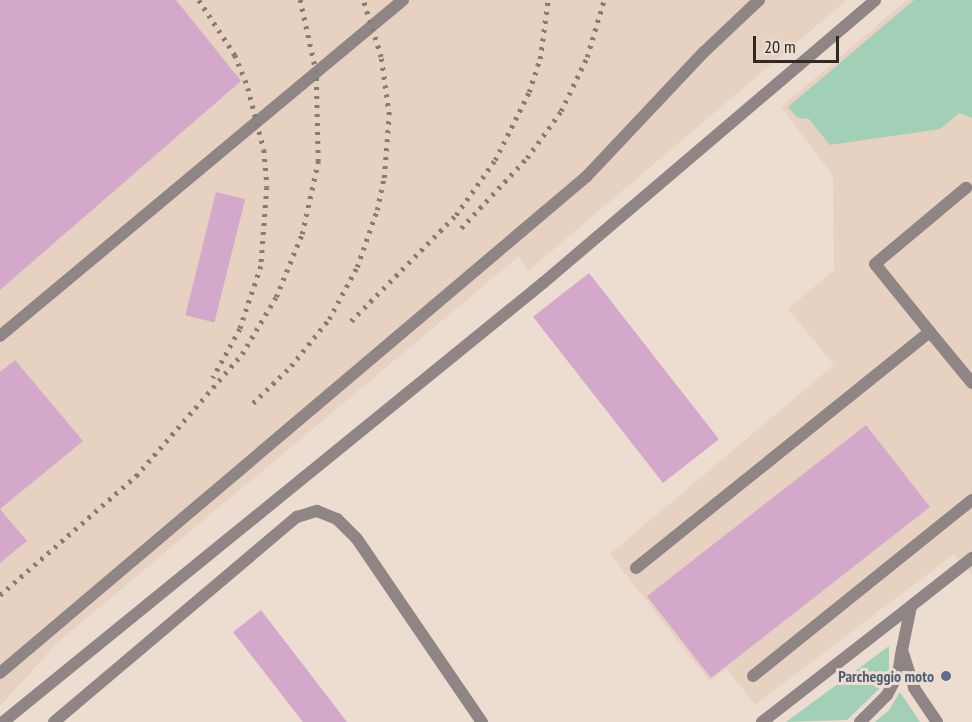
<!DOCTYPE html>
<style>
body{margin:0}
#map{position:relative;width:972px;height:722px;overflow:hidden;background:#edddd1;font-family:"PT Sans Narrow",sans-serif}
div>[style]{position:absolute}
.built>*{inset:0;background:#e7d1c0}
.green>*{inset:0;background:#a1d0b7}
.building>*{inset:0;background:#d3a8ca;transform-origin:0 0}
.service>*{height:12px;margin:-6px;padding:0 6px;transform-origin:6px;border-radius:6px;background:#8e8584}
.minor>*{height:12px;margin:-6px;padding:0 6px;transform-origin:6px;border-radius:6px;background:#8e8584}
.rail>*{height:4.5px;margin-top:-2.25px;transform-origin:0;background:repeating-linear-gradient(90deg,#877d75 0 3px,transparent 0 9px)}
.dots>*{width:16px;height:16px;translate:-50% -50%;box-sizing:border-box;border:3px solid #edddd1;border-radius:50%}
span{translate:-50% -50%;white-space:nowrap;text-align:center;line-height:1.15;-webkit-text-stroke:6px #edddd1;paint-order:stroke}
.service-label{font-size:16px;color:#4e5e75;font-weight:700}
.right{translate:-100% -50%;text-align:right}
.scale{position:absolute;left:753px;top:36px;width:86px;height:27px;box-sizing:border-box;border:3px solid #2f2a25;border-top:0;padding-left:8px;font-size:18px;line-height:21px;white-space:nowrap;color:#2f2a25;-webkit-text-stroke:4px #edddd1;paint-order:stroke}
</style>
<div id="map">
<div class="built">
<i style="clip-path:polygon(0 0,847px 0,528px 271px,519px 256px,58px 642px,0 706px)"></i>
<i style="clip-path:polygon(907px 0,972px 0,972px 574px,954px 554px,755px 705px,727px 669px,709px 681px,610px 554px,834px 365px,788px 309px,834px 270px,833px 176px,781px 107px)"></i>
</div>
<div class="green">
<i style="clip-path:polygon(914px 0,972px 0,972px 118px,959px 113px,940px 129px,830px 145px,809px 119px,798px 118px,788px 107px)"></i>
<i style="clip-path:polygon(889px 646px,889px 668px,881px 687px,847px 720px,786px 722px)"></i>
<i style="clip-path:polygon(900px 692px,920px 722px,875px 722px,889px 710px)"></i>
</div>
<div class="building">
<i style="clip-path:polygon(0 0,176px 0,241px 81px,0 290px)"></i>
<i style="left:216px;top:192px;width:30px;height:127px;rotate:14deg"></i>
<i style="left:589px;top:273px;width:211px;height:71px;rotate:52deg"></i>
<i style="clip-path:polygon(15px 360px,83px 441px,0 509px,27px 541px,0 563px,0 372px)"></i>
<i style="left:866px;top:425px;width:104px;height:278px;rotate:52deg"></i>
<i style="clip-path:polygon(261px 610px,347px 722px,303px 722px,233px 632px)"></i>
</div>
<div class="service">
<i style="left:930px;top:332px;width:66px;rotate:50.5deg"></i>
<i style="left:636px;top:568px;width:377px;rotate:-38.8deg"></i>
<i style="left:930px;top:332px;width:87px;rotate:-129deg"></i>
<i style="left:875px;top:264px;width:119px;rotate:-39.9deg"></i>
<i style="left:902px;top:650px;width:45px;rotate:-78.4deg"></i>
<i style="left:911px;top:606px;width:78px;rotate:-38.2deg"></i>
<i style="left:0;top:673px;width:768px;rotate:-40.25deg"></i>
<i style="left:586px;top:177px;width:172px;rotate:-46.7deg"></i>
<i style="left:704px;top:52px;width:76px;rotate:-43.4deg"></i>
<i style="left:753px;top:676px;width:281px;rotate:-38.8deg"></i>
<i style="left:3px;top:722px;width:696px;rotate:-39.11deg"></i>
<i style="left:543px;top:283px;width:436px;rotate:-40.4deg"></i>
<i style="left:54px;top:722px;width:318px;rotate:-40.2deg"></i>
<i style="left:297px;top:517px;width:21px;rotate:-17deg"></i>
<i style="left:317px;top:511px;width:22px;rotate:22deg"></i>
<i style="left:337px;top:519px;width:28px;rotate:45deg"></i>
<i style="left:357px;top:539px;width:222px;rotate:55.7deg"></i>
<i style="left:762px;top:722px;width:189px;rotate:-37.9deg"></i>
<i style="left:860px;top:722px;width:38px;rotate:-45deg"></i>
<i style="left:887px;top:695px;width:24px;rotate:-62deg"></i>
<i style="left:898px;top:674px;width:24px;rotate:-81deg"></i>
<i style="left:902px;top:650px;width:40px;rotate:72deg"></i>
<i style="left:914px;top:688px;width:41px;rotate:55.9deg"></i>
</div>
<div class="minor">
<i style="left:0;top:336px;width:525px;rotate:-39.82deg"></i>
</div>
<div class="rail">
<i style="left:199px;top:0;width:66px;rotate:56.8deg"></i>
<i style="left:235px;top:55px;width:35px;rotate:68deg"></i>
<i style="left:248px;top:88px;width:64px;rotate:75.5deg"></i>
<i style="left:264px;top:150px;width:37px;rotate:85deg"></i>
<i style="left:267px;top:187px;width:79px;rotate:94.3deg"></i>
<i style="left:261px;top:266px;width:66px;rotate:108.4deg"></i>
<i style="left:240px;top:329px;width:56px;rotate:118.9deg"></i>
<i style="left:461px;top:228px;width:96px;rotate:-46.7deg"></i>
<i style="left:527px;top:158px;width:58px;rotate:-54.1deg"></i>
<i style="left:561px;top:111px;width:60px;rotate:-64.3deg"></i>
<i style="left:587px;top:57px;width:59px;rotate:-73.4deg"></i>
<i style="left:351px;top:321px;width:149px;rotate:-45.3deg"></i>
<i style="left:456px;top:215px;width:67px;rotate:-54.7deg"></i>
<i style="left:495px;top:160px;width:76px;rotate:-63.4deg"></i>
<i style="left:529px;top:92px;width:35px;rotate:-72deg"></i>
<i style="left:540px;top:59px;width:60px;rotate:-82.3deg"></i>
<i style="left:253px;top:403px;width:53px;rotate:-44.2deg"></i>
<i style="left:291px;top:366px;width:60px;rotate:-51deg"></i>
<i style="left:329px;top:319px;width:59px;rotate:-61.7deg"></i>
<i style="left:357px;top:267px;width:60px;rotate:-70.7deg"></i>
<i style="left:377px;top:210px;width:33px;rotate:-78deg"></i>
<i style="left:384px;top:178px;width:63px;rotate:-85.5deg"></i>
<i style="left:389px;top:115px;width:59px;rotate:-97.9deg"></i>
<i style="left:381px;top:57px;width:60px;rotate:-107.5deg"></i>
<i style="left:0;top:595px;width:181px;rotate:-41.2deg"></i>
<i style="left:136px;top:476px;width:162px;rotate:-49deg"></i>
<i style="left:242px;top:354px;width:66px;rotate:-59.2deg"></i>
<i style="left:276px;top:297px;width:68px;rotate:-67.6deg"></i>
<i style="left:302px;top:234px;width:74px;rotate:-77.5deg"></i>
<i style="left:318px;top:162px;width:89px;rotate:-91.3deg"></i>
<i style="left:316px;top:73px;width:75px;rotate:-102.4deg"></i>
</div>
<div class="dots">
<i style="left:946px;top:676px;background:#5c6f8a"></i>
</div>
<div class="service-label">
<span class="right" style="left:934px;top:676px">Parcheggio moto</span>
</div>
<div class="scale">20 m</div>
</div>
